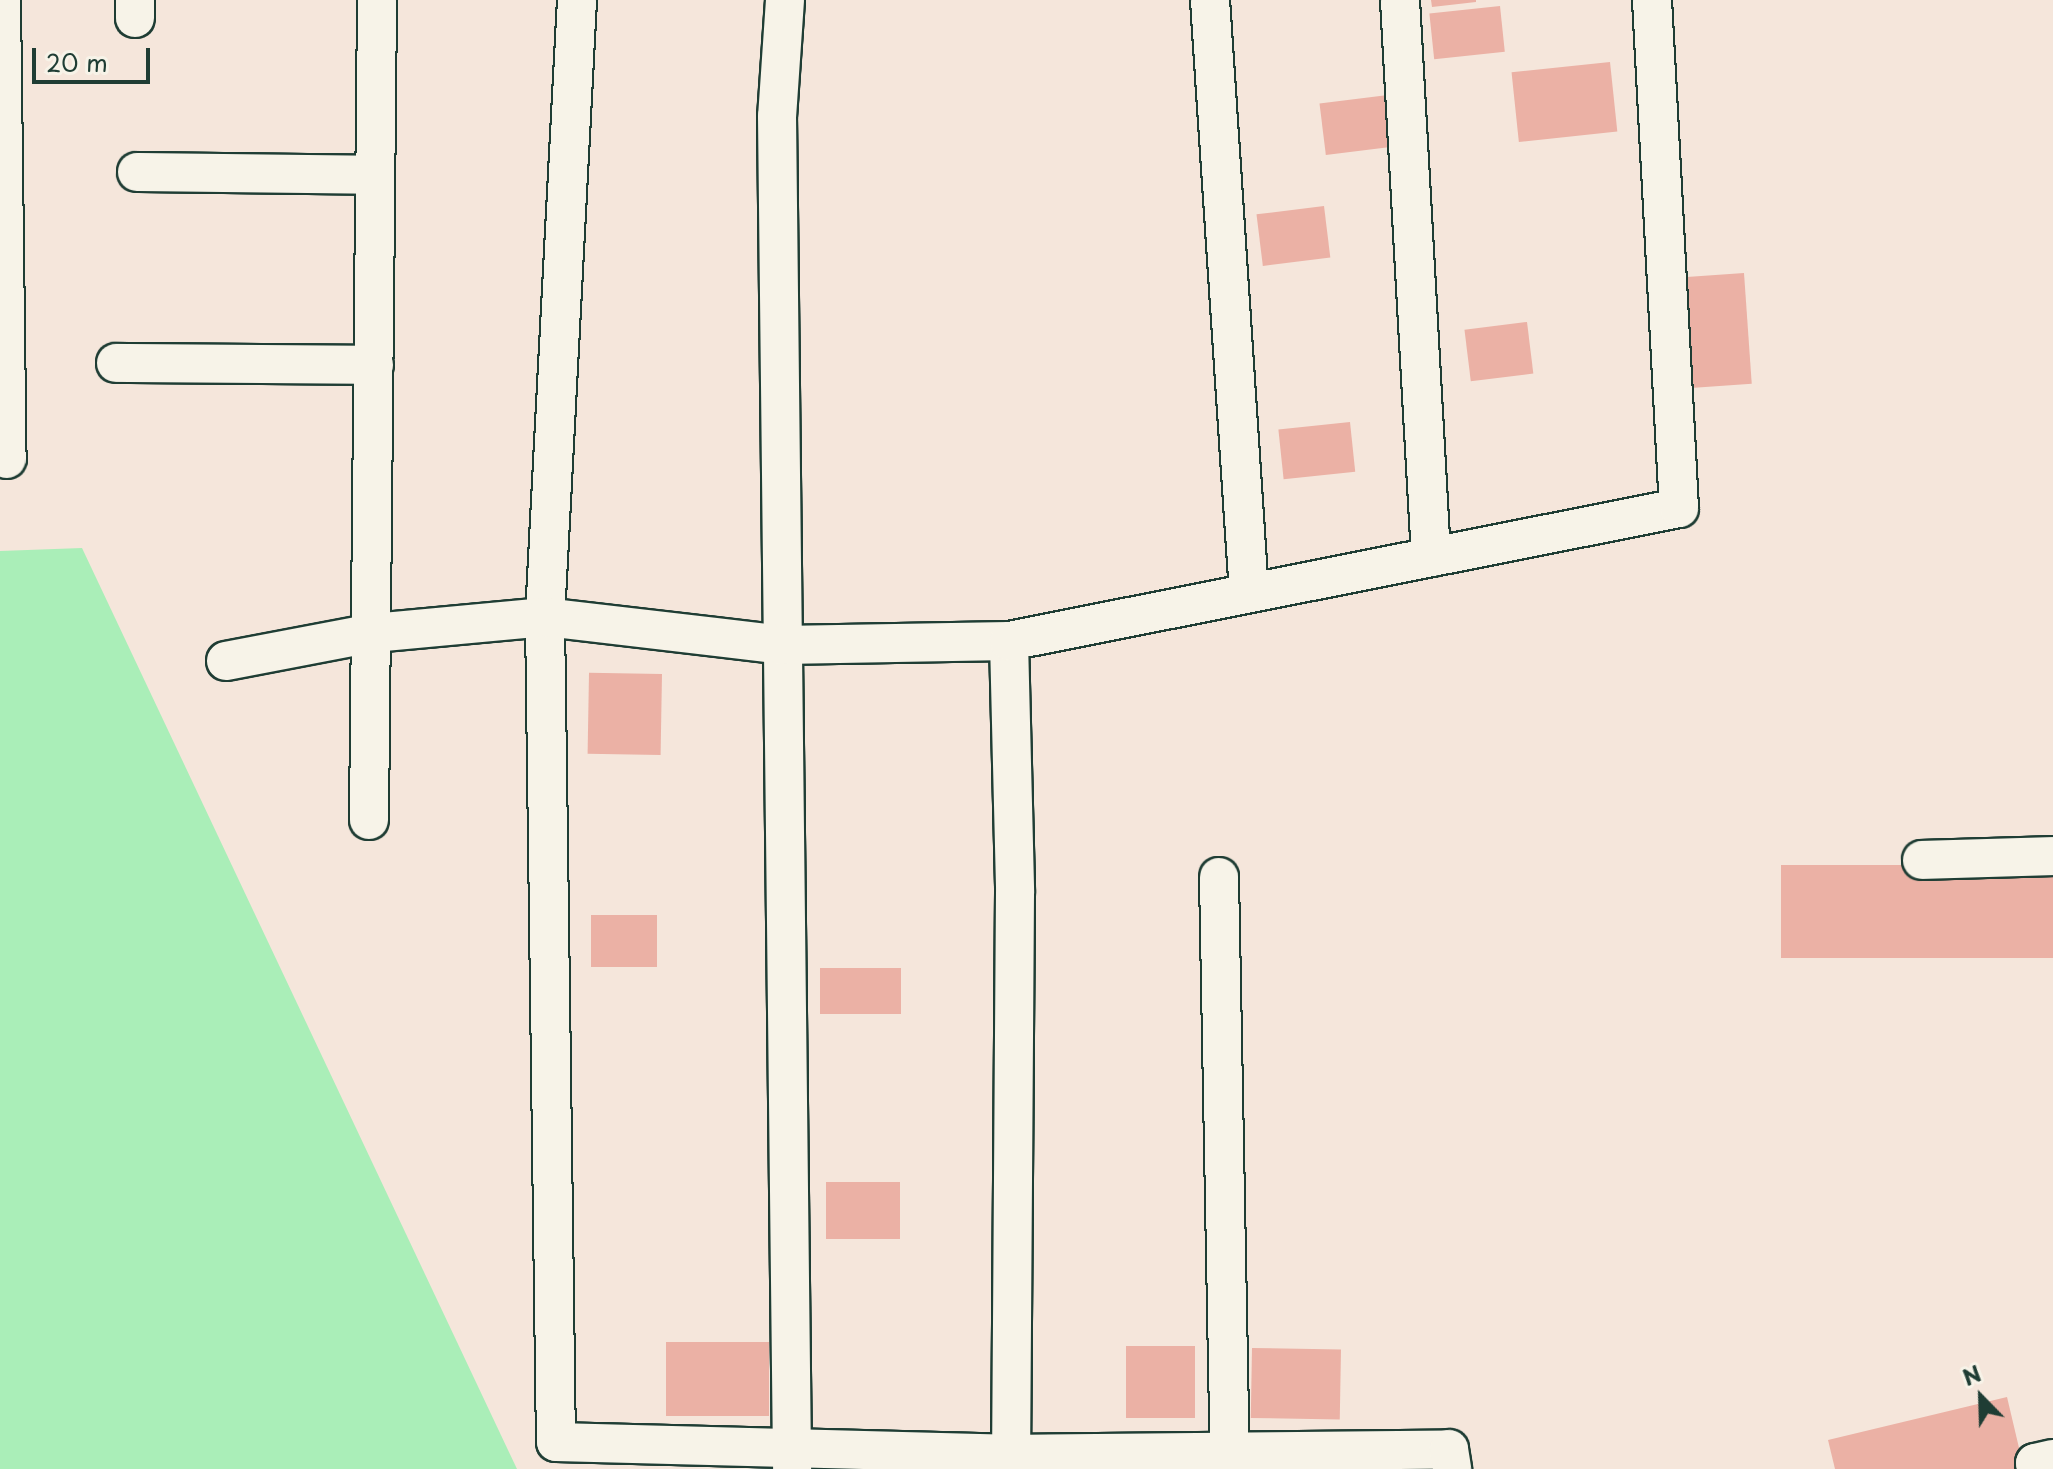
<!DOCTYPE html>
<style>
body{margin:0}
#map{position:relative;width:2053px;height:1469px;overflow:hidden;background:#f5e6db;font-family:"Playpen Sans",sans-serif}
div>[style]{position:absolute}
.green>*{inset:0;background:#aaeeb8}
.building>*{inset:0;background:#ebb1a5;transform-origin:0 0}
.roads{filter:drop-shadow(2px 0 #1f3d34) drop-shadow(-2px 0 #1f3d34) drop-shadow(0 2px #1f3d34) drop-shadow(0 -2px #1f3d34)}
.minor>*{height:38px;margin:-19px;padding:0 19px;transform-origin:19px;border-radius:19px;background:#f7f3e8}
span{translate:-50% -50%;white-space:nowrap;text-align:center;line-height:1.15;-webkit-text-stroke:6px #f7f3e8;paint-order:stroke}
.north{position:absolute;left:1941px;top:1357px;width:80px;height:80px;-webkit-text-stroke:6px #f7f3e8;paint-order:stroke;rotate:337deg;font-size:22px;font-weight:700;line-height:32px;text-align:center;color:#1f3d34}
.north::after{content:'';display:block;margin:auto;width:28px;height:36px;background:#1f3d34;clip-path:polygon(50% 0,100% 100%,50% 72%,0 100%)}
.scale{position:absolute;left:32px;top:48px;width:118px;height:36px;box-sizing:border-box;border:4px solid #1f3d34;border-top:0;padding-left:10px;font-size:24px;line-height:28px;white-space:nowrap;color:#1f3d34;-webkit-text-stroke:6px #f7f3e8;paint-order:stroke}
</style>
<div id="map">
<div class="green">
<i style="clip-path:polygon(82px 548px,517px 1469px,0 1469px,0 551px)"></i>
</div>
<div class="building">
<i style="clip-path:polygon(1431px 0,1476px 0,1476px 2px,1432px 7px)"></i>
<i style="left:1500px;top:6px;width:46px;height:71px;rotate:84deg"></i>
<i style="left:1610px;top:62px;width:70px;height:99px;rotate:84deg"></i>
<i style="left:1388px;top:95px;width:52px;height:69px;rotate:83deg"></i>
<i style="left:1324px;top:206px;width:52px;height:68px;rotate:83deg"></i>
<i style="left:1744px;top:273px;width:111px;height:61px;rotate:86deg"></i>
<i style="left:1527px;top:322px;width:52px;height:63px;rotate:83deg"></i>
<i style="left:1350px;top:422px;width:50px;height:72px;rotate:84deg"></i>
<i style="left:662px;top:674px;width:81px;height:73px;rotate:91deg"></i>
<i style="left:2053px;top:865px;width:93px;height:272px;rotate:90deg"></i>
<i style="left:591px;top:915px;width:66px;height:52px"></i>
<i style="left:820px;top:968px;width:81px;height:46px"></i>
<i style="left:826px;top:1182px;width:74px;height:57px"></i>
<i style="left:666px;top:1342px;width:103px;height:74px"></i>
<i style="left:1126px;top:1346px;width:69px;height:72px"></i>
<i style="left:1252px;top:1348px;width:89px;height:70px;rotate:1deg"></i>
<i style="clip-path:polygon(2007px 1397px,2024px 1469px,1835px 1469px,1828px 1440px)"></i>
</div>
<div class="roads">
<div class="minor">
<i style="left:1px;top:0;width:459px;rotate:89.3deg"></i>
<i style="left:577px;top:0;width:618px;rotate:92.97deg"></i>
<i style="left:545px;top:617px;width:825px;rotate:89.24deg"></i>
<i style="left:556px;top:1442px;width:452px;rotate:1.5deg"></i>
<i style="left:1008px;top:1454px;width:441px;rotate:-0.6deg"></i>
<i style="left:1449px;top:1449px;width:20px;rotate:81deg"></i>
<i style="left:785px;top:0;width:116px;rotate:93.9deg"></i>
<i style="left:777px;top:116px;width:1353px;rotate:89.36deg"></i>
<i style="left:1210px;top:0;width:594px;rotate:86.24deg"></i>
<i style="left:1400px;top:0;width:558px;rotate:86.81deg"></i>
<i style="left:135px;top:18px;width:18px;rotate:-90deg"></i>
<i style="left:137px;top:172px;width:236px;rotate:0.7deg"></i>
<i style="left:116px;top:363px;width:258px;rotate:0.4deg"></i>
<i style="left:1009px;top:641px;width:252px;rotate:88.6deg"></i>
<i style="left:1015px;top:893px;width:576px;rotate:90.4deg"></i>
<i style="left:226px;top:661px;width:150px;rotate:-10.8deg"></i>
<i style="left:373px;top:633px;width:173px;rotate:-5.3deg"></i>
<i style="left:545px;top:617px;width:239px;rotate:6.7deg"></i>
<i style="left:782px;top:645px;width:227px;rotate:-1deg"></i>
<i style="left:1009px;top:641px;width:683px;rotate:-11.23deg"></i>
<i style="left:1679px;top:508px;width:509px;rotate:-93.04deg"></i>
<i style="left:369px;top:820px;width:820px;rotate:-89.44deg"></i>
<i style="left:1922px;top:860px;width:131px;rotate:-1.7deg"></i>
<i style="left:1219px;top:877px;width:592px;rotate:88.94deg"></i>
<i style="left:2036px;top:1469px;width:6px;rotate:-99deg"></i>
<i style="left:2035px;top:1463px;width:18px;rotate:-13deg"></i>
</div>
</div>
<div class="north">N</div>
<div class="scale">20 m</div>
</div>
